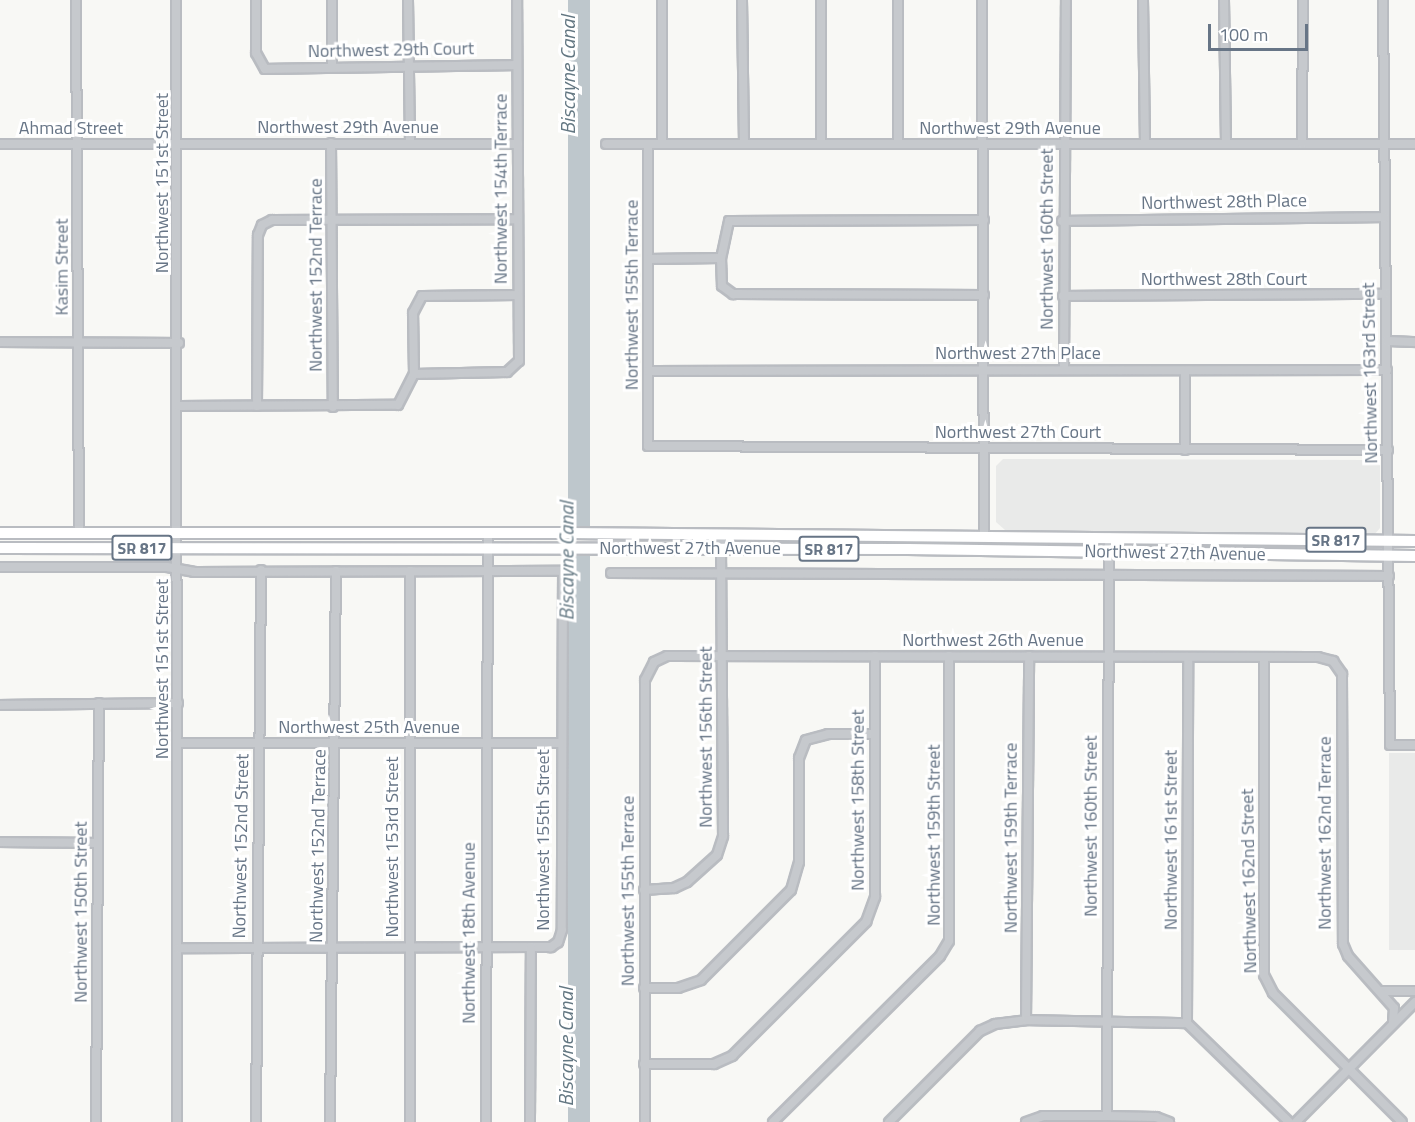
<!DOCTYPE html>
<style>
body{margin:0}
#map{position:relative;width:1415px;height:1122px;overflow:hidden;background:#f8f8f5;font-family:"Titillium Web",sans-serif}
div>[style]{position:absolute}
.built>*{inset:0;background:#e9eae9;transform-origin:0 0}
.water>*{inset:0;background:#bec7cc;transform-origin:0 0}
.pier>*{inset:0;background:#f8f8f5;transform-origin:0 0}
.roads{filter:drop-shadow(2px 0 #b9bcc1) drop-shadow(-2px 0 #b9bcc1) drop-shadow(0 2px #b9bcc1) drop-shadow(0 -2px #b9bcc1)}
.minor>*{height:8px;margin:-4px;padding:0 4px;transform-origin:4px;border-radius:4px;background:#c6c9cd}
.major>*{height:10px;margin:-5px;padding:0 5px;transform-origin:5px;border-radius:5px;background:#fff}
span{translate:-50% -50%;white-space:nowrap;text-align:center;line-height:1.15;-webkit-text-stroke:6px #fff;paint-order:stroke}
.shield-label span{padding:2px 4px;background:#fff;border:2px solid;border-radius:4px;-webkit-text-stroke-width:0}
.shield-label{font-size:16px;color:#677586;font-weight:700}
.street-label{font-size:18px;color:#677586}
.water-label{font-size:20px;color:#637782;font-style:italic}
.scale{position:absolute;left:1208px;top:24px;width:100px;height:27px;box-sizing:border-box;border:3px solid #677586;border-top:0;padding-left:8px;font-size:18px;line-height:21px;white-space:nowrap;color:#677586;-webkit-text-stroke:4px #fff;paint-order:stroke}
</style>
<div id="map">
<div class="built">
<i style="clip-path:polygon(1003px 459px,1372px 460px,1380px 465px,1380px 528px,1374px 535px,1005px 530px,996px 522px,996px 466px)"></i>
<i style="left:1389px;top:753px;width:26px;height:197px"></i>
</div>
<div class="water">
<i style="left:568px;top:0;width:22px;height:1122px"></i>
</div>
<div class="pier">
<i style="left:567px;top:527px;width:29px;height:29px"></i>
</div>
<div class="roads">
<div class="minor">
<i style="left:76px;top:0;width:533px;rotate:89.68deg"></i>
<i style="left:176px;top:0;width:1122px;rotate:89.95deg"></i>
<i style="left:256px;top:0;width:53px;rotate:90deg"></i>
<i style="left:256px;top:53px;width:18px;rotate:61deg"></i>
<i style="left:265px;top:69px;width:252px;rotate:-0.9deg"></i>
<i style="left:332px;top:0;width:66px;rotate:90deg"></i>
<i style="left:408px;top:0;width:143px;rotate:89.2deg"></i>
<i style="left:662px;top:0;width:144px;rotate:90deg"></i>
<i style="left:742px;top:0;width:144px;rotate:89.2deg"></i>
<i style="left:821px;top:0;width:144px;rotate:90deg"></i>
<i style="left:982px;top:0;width:535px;rotate:89.79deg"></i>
<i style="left:1143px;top:0;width:144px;rotate:89.2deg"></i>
<i style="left:1224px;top:0;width:144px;rotate:89.2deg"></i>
<i style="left:1383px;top:0;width:745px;rotate:89.46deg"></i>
<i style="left:1390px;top:745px;width:25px"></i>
<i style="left:331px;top:143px;width:264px;rotate:89.6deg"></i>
<i style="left:0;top:144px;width:518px"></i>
<i style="left:606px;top:144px;width:809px"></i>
<i style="left:648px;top:144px;width:302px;rotate:90deg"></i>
<i style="left:648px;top:446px;width:740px;rotate:0.31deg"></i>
<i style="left:898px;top:144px;width:144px;rotate:-90deg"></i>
<i style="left:1302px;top:144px;width:144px;rotate:-89.6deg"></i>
<i style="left:984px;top:220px;width:255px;rotate:179.8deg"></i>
<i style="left:729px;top:221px;width:38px;rotate:102deg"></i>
<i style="left:721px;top:258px;width:28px;rotate:88deg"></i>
<i style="left:722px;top:286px;width:14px;rotate:36deg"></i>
<i style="left:733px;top:294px;width:251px;rotate:0.2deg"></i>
<i style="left:1062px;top:221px;width:323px;rotate:-0.7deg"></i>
<i style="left:648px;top:259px;width:73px;rotate:-0.8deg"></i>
<i style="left:1063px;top:296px;width:323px;rotate:-0.4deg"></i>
<i style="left:1386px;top:341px;width:29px;rotate:2deg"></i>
<i style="left:0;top:342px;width:179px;rotate:0.3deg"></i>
<i style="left:1064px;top:370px;width:370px;rotate:-89.7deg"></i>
<i style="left:648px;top:371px;width:739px;rotate:-0.08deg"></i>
<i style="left:1185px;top:371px;width:79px;rotate:90deg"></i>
<i style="left:414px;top:374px;width:93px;rotate:-1.2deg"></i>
<i style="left:507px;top:372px;width:16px;rotate:-43deg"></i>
<i style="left:519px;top:361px;width:361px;rotate:-90.3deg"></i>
<i style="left:179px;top:406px;width:219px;rotate:-0.3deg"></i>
<i style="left:398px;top:405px;width:35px;rotate:-63deg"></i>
<i style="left:414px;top:374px;width:61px;rotate:-90.9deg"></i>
<i style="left:413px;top:313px;width:19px;rotate:-62deg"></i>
<i style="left:422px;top:296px;width:96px;rotate:-0.6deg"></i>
<i style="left:257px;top:406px;width:171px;rotate:-89.7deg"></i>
<i style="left:258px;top:235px;width:11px;rotate:-68deg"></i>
<i style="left:262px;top:225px;width:11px;rotate:-27deg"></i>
<i style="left:272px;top:220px;width:246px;rotate:-0.2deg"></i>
<i style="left:0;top:567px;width:167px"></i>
<i style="left:167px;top:567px;width:27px;rotate:10deg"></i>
<i style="left:194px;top:572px;width:369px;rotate:-0.2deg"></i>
<i style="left:563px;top:571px;width:359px;rotate:90.2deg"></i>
<i style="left:562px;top:930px;width:13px;rotate:108deg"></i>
<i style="left:558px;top:942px;width:9px;rotate:144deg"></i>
<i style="left:551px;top:947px;width:20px;rotate:180deg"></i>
<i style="left:531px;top:947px;width:353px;rotate:179.8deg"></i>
<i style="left:410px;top:571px;width:551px;rotate:90deg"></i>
<i style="left:611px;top:573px;width:778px;rotate:0.22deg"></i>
<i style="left:1264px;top:657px;width:318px;rotate:90deg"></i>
<i style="left:1264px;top:975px;width:20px;rotate:63deg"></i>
<i style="left:1273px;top:993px;width:182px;rotate:45deg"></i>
<i style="left:0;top:705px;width:178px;rotate:-0.6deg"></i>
<i style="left:178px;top:743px;width:382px"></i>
<i style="left:0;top:842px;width:98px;rotate:0.6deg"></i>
<i style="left:644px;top:890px;width:30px;rotate:-4deg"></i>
<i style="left:674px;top:888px;width:14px;rotate:-25deg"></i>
<i style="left:687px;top:882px;width:40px;rotate:-42deg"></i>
<i style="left:717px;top:855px;width:20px;rotate:-72deg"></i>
<i style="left:723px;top:836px;width:302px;rotate:-90.4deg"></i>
<i style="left:644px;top:988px;width:34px"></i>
<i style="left:678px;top:988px;width:24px;rotate:-19deg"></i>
<i style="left:701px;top:980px;width:127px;rotate:-45deg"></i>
<i style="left:791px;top:890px;width:29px;rotate:-74deg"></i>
<i style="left:799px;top:862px;width:104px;rotate:-90deg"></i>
<i style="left:799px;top:758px;width:19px;rotate:-69deg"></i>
<i style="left:806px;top:740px;width:23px;rotate:-15deg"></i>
<i style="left:828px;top:734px;width:47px"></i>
<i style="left:1382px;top:991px;width:33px"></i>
<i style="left:1026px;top:1020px;width:364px;rotate:-89.5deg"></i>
<i style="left:1187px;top:1023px;width:366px;rotate:-89.8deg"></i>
<i style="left:644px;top:1064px;width:70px"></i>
<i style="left:714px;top:1064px;width:20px;rotate:-24deg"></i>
<i style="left:732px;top:1056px;width:190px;rotate:-45deg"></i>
<i style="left:866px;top:922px;width:27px;rotate:-70deg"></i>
<i style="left:875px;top:897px;width:241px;rotate:-90deg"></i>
<i style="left:1107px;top:1116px;width:579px;rotate:-89.8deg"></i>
<i style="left:96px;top:1122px;width:419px;rotate:-89.6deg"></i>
<i style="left:256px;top:1122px;width:552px;rotate:-89.48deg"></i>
<i style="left:330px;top:1122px;width:551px;rotate:-89.38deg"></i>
<i style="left:486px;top:1122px;width:589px;rotate:-89.81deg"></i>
<i style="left:530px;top:1122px;width:175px;rotate:-89.7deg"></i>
<i style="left:645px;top:1122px;width:442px;rotate:-90deg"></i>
<i style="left:645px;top:680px;width:20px;rotate:-63deg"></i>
<i style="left:654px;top:662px;width:14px;rotate:-25deg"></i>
<i style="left:667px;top:656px;width:651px;rotate:0.09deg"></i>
<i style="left:1318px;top:657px;width:16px;rotate:15deg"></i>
<i style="left:1333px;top:661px;width:16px;rotate:55deg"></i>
<i style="left:1342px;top:674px;width:270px;rotate:89.8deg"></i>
<i style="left:1343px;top:944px;width:13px;rotate:67deg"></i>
<i style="left:1348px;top:956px;width:69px;rotate:48.5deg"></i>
<i style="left:1394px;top:1008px;width:14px;rotate:94deg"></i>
<i style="left:773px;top:1122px;width:235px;rotate:-44.8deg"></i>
<i style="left:940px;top:956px;width:17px;rotate:-59deg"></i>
<i style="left:949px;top:941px;width:285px;rotate:-90deg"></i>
<i style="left:889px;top:1122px;width:129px;rotate:-45deg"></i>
<i style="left:980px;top:1031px;width:17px;rotate:-25deg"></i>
<i style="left:995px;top:1024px;width:31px;rotate:-7deg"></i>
<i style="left:1026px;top:1020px;width:161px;rotate:1.1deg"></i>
<i style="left:1187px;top:1023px;width:142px;rotate:44.1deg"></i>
<i style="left:1026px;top:1122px;width:18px;rotate:-19deg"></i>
<i style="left:1043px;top:1116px;width:64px"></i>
<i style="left:1107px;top:1116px;width:49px;rotate:1.2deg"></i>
<i style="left:1156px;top:1117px;width:14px;rotate:21deg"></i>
<i style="left:1296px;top:1122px;width:169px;rotate:-45.2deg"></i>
</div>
<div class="major">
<i style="left:0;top:533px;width:568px"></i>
<i style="left:568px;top:533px;width:847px;rotate:0.54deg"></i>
<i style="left:0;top:548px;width:908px;rotate:0.06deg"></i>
<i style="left:908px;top:549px;width:507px;rotate:0.79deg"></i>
</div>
</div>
<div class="shield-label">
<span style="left:1336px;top:540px">SR 817</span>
<span style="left:142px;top:548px">SR 817</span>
<span style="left:829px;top:549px">SR 817</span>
</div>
<div class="street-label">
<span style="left:391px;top:50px;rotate:-1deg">Northwest 29th Court</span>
<span style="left:348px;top:127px">Northwest 29th Avenue</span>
<span style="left:71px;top:128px">Ahmad Street</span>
<span style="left:1010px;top:128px">Northwest 29th Avenue</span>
<span style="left:162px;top:183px;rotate:-90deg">Northwest 151st Street</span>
<span style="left:501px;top:189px;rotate:-90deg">Northwest 154th Terrace</span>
<span style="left:1224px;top:202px;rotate:-1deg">Northwest 28th Place</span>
<span style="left:1047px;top:239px;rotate:-90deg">Northwest 160th Street</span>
<span style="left:62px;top:267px;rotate:-90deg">Kasim Street</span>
<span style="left:316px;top:275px;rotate:-90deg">Northwest 152nd Terrace</span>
<span style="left:1224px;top:279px">Northwest 28th Court</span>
<span style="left:632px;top:295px;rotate:-90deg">Northwest 155th Terrace</span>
<span style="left:1018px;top:353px">Northwest 27th Place</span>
<span style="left:1370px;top:373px;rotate:-91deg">Northwest 163rd Street</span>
<span style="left:1018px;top:432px">Northwest 27th Court</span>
<span style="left:690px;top:548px">Northwest 27th Avenue</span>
<span style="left:1175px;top:553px;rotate:1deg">Northwest 27th Avenue</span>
<span style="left:993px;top:640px">Northwest 26th Avenue</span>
<span style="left:162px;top:669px;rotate:-90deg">Northwest 151st Street</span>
<span style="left:369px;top:727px">Northwest 25th Avenue</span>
<span style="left:706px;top:737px;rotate:-90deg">Northwest 156th Street</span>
<span style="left:858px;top:800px;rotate:-90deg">Northwest 158th Street</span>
<span style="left:1091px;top:826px;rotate:-90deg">Northwest 160th Street</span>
<span style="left:1325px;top:833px;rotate:-90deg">Northwest 162nd Terrace</span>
<span style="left:934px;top:835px;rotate:-90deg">Northwest 159th Street</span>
<span style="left:1011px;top:838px;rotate:-90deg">Northwest 159th Terrace</span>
<span style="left:543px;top:840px;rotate:-90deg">Northwest 155th Street</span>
<span style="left:1171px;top:840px;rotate:-90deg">Northwest 161st Street</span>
<span style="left:241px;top:846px;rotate:-89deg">Northwest 152nd Street</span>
<span style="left:318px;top:846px;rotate:-89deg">Northwest 152nd Terrace</span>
<span style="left:392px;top:847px;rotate:-90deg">Northwest 153rd Street</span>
<span style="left:1249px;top:881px;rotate:-91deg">Northwest 162nd Street</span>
<span style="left:628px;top:891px;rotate:-90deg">Northwest 155th Terrace</span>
<span style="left:81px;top:912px;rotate:-90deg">Northwest 150th Street</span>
<span style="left:469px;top:933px;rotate:-90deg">Northwest 18th Avenue</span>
</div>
<div class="water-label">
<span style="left:567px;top:75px;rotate:-90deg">Biscayne Canal</span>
<span style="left:566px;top:561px;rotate:-90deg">Biscayne Canal</span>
<span style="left:565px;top:1047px;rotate:-90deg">Biscayne Canal</span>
</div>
<div class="scale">100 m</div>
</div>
